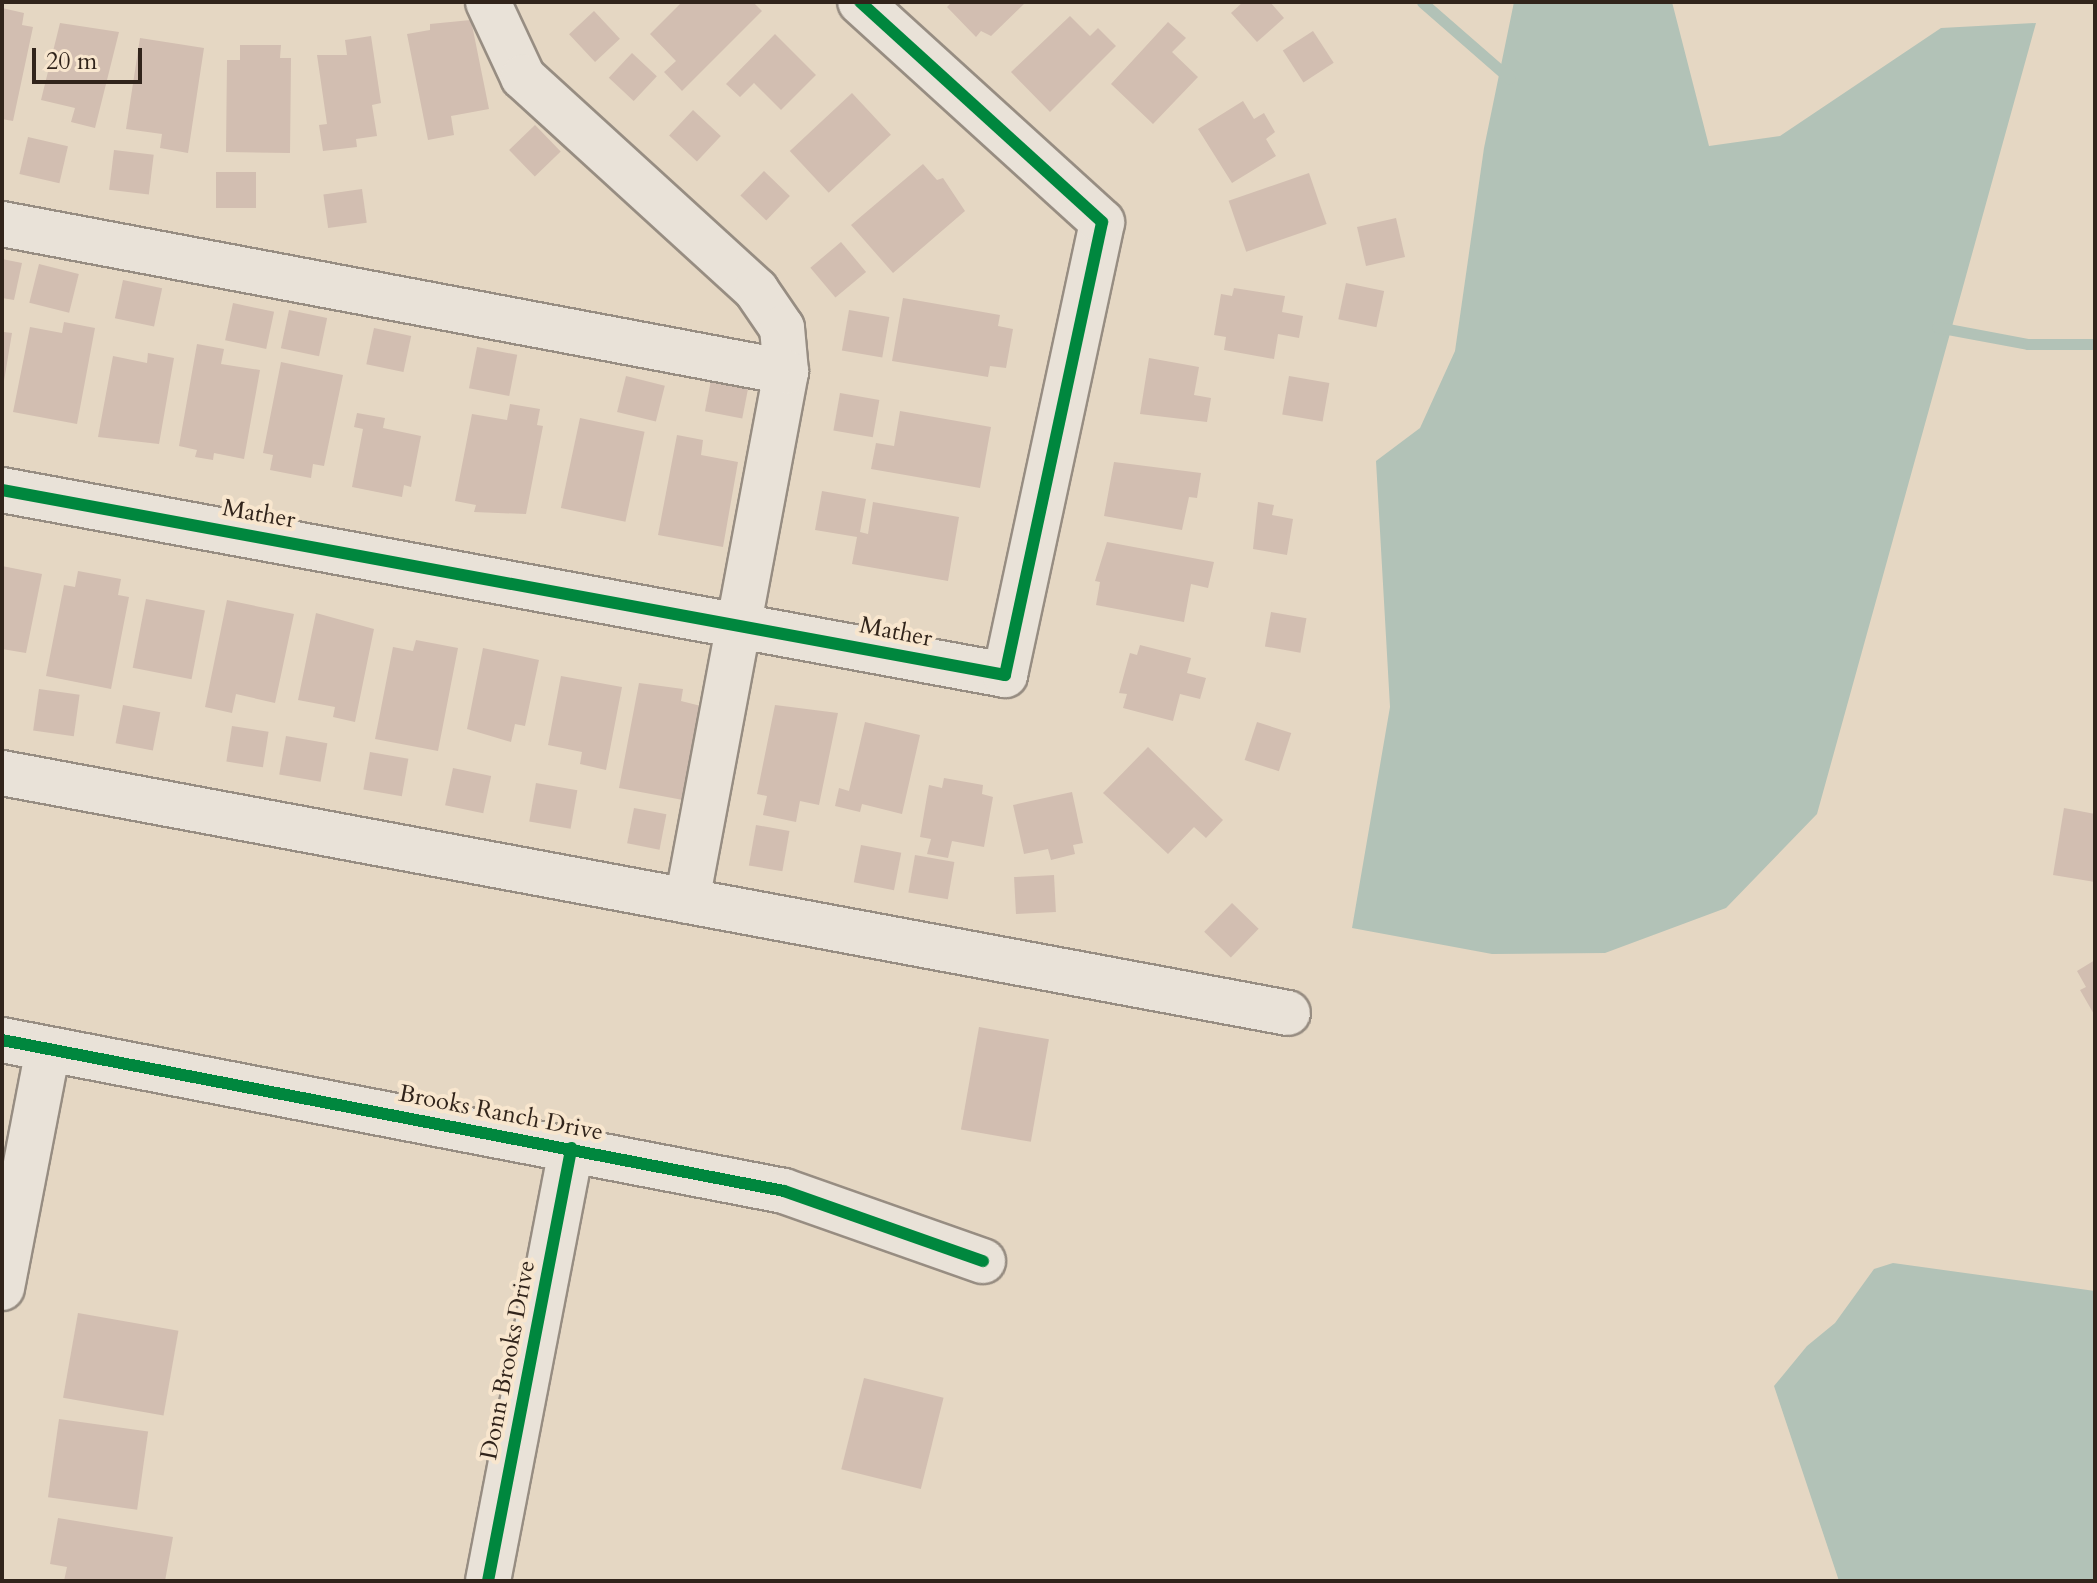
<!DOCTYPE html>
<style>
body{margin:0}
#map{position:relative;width:2097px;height:1583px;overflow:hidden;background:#e5d7c3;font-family:Cardo,serif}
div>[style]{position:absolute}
.water>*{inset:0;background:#b2c2b7}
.stream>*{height:11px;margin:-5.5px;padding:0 5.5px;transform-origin:5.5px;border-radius:5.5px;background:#b2c2b7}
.building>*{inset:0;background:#d2beb1;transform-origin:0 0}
.roads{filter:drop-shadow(2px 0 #978d82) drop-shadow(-2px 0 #978d82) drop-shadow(0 2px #978d82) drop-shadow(0 -2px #978d82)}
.minor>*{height:44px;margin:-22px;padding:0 22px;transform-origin:22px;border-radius:22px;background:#e9e2d8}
.cycleway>*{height:12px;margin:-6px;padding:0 6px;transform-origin:6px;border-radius:6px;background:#00873e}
span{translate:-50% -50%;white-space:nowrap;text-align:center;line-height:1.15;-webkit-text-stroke:8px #f8e6ce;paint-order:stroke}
.street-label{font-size:24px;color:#31241b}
.frame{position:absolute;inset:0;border:4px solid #31241b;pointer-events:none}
.scale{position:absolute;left:32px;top:48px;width:110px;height:36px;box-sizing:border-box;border:4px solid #31241b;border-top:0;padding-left:10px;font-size:24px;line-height:28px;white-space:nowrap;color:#31241b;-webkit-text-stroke:6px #f8e6ce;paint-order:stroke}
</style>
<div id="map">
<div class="water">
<i style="clip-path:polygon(1514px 2px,1672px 2px,1709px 146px,1780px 136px,1941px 28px,2036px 23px,1817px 814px,1726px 908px,1605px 953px,1492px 954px,1352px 928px,1390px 707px,1376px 461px,1420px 428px,1455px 351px,1484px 148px)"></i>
<i style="clip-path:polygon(1893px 1263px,2095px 1291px,2095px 1581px,1839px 1581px,1774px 1386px,1807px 1346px,1835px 1323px,1874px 1269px)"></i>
</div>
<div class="stream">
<i style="left:1422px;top:2px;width:116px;rotate:41.1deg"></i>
<i style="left:1937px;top:327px;width:93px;rotate:10.6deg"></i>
<i style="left:2028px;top:344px;width:67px"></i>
</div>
<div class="building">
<i style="clip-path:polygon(682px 2px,753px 2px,762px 11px,682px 91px,664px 72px,676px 61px,650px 34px)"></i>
<i style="clip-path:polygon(952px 2px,1026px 2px,991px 36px,981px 31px,976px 37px,947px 7px)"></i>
<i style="clip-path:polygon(1243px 2px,1270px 2px,1284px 18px,1257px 42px,1231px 13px)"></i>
<i style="clip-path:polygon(2px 8px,24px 13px,22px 25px,33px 27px,13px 121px,2px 119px)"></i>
<i style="left:594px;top:11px;width:38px;height:34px;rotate:47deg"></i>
<i style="clip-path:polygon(1070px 16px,1090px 36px,1098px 28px,1116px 46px,1050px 112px,1011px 72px)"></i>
<i style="clip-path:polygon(471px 20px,489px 109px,451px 116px,454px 135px,428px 140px,407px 34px,430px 30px,430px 24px)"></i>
<i style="clip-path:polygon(1168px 22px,1186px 38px,1172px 52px,1198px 77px,1153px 124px,1111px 84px)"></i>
<i style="clip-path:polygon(60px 23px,119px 32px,95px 128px,71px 122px,75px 108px,41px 100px)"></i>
<i style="left:1313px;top:31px;width:38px;height:36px;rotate:57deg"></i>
<i style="clip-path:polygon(775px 34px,816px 75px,781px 110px,754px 83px,740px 97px,726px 84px)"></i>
<i style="clip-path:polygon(371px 36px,381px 103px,372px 105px,377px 136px,356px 139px,357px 147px,323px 151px,319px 125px,327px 124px,317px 55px,347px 55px,345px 40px)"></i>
<i style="clip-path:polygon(140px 38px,204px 48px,188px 153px,160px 148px,162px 134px,126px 129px)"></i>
<i style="clip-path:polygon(240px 45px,281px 45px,280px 58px,291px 58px,290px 153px,226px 152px,227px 60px,240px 60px)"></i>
<i style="left:632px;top:53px;width:34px;height:34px;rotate:43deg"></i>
<i style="left:852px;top:93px;width:57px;height:85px;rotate:47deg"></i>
<i style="clip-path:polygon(1243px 101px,1254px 119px,1264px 113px,1275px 132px,1266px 139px,1276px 156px,1232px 183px,1198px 129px)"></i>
<i style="left:693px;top:110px;width:38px;height:35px;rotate:43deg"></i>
<i style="left:535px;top:125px;width:37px;height:36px;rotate:46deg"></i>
<i style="left:28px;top:137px;width:41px;height:38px;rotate:13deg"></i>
<i style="left:114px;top:150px;width:40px;height:40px;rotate:7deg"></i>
<i style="clip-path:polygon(923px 164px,937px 180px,943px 178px,965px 211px,893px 273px,851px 225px)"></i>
<i style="left:764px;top:171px;width:36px;height:34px;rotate:44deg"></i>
<i style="left:216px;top:172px;width:40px;height:36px"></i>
<i style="left:1309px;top:173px;width:54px;height:85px;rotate:71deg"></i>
<i style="left:362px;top:189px;width:34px;height:39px;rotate:82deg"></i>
<i style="left:1396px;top:218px;width:40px;height:40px;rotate:77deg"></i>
<i style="left:841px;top:242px;width:39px;height:40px;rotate:50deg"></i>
<i style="clip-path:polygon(2px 259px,22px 263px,14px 300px,2px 298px)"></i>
<i style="left:39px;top:264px;width:41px;height:40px;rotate:14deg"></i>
<i style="left:123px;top:280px;width:40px;height:39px;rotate:12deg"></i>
<i style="left:1346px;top:283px;width:39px;height:37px;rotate:12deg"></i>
<i style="clip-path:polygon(1234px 288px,1285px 296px,1282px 312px,1303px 316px,1299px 338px,1278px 334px,1274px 359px,1224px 350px,1226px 337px,1214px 335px,1221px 294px,1232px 296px)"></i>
<i style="clip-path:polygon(903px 298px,1000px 315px,998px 326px,1013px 329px,1006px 368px,990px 366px,988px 377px,892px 361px)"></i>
<i style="left:233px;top:303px;width:42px;height:38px;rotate:12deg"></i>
<i style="left:289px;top:310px;width:39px;height:39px;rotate:12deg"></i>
<i style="left:849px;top:310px;width:41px;height:41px;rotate:10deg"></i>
<i style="clip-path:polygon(2px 322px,4px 332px,12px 333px,4px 381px)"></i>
<i style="clip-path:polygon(64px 322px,95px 328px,77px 424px,13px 412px,30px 327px,62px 333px)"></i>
<i style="left:374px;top:328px;width:38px;height:37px;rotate:12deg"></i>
<i style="clip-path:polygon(197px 344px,224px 349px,221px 364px,260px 370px,244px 459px,214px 453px,213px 460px,195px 457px,197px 450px,179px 446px)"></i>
<i style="left:477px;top:347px;width:41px;height:42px;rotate:11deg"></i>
<i style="clip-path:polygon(148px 353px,174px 358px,159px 444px,98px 437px,113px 356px,147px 363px)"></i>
<i style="clip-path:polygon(1149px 358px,1199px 367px,1194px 395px,1211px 398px,1207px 422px,1140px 414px)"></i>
<i style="clip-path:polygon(281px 362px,343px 375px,324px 466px,313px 464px,311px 478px,270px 470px,273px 455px,263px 453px)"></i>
<i style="left:712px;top:375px;width:38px;height:37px;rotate:11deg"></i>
<i style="left:626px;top:376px;width:40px;height:37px;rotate:14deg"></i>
<i style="left:1289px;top:376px;width:41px;height:39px;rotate:10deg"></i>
<i style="left:840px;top:393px;width:40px;height:38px;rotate:10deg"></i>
<i style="clip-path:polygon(510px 404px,540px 409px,537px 425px,543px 426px,526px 514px,474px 512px,476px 505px,455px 501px,472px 414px,507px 420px)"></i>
<i style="clip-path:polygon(900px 411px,991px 427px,980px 488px,871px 469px,876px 443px,894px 446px)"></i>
<i style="clip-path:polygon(357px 413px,385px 418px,383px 428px,421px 436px,411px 487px,404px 485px,402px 497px,352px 487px,363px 429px,354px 427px)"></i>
<i style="left:580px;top:418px;width:66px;height:92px;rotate:12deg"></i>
<i style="clip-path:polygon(677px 435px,703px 440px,701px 455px,738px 462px,723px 547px,658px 535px)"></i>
<i style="clip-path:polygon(1114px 462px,1201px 473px,1197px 498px,1189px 497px,1182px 530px,1104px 516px)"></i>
<i style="clip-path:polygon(822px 491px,866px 499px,860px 532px,868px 534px,873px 502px,959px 517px,948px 581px,852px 564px,857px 537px,815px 530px)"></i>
<i style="clip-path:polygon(1258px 502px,1274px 505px,1272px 515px,1293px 519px,1287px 555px,1253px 549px)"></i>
<i style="clip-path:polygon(1107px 542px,1214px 562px,1208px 588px,1191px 584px,1184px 622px,1096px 605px,1100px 582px,1095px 581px)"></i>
<i style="clip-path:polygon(2px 566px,42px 574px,26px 653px,2px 649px)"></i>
<i style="clip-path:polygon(78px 571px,121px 579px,118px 595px,129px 597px,111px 689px,46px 676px,64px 585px,75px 587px)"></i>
<i style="left:146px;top:599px;width:60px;height:70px;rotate:11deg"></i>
<i style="clip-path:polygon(227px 600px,294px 614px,275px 703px,236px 694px,232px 713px,205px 707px)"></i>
<i style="left:1271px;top:612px;width:36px;height:35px;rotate:10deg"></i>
<i style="clip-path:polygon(316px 613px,374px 629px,355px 722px,333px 717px,335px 707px,298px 700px)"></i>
<i style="clip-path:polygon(416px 640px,458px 648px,438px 751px,375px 739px,393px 647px,413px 651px)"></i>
<i style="clip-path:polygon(1140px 645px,1191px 658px,1187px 673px,1206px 678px,1200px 699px,1180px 694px,1173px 721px,1123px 708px,1127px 694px,1119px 693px,1130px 653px,1137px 655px)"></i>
<i style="clip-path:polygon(483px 648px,539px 660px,525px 726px,515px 724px,511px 742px,467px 729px)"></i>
<i style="clip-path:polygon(561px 676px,622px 687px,606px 770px,580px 764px,582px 752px,548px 745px)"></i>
<i style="clip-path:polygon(639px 683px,683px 689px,681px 701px,701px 706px,683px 800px,619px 788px)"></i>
<i style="left:39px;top:689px;width:41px;height:42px;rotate:8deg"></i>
<i style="left:123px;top:705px;width:38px;height:39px;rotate:11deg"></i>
<i style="clip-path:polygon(775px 705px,838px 713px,819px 805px,800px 801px,796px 822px,763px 815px,767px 796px,757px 794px)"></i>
<i style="clip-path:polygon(865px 722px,920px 735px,902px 814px,862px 804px,860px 812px,835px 806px,839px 788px,849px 791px)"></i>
<i style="left:1257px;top:722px;width:36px;height:40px;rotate:18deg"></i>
<i style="left:232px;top:726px;width:37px;height:36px;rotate:9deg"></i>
<i style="left:286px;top:736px;width:42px;height:39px;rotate:10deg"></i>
<i style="clip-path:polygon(1148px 747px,1223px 820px,1206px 838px,1194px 827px,1168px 854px,1103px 793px)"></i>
<i style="left:370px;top:752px;width:39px;height:38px;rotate:10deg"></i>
<i style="left:453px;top:768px;width:39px;height:38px;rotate:12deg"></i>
<i style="clip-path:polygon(944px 778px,983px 785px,982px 794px,993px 797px,984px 847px,952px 841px,948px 858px,927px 854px,931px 839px,920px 837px,929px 785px,942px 788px)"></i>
<i style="left:536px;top:783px;width:42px;height:39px;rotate:10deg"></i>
<i style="clip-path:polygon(1072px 792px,1083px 843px,1073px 845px,1075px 854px,1051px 860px,1048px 849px,1024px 854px,1013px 805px)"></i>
<i style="left:634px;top:808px;width:33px;height:36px;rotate:11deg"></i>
<i style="clip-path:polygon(2064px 808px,2095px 814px,2095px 882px,2053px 875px)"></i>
<i style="left:756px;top:825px;width:34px;height:41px;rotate:10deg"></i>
<i style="left:861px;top:845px;width:41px;height:38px;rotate:11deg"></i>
<i style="left:915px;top:855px;width:40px;height:38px;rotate:10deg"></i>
<i style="left:1054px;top:875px;width:37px;height:40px;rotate:87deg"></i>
<i style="left:1232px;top:903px;width:37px;height:40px;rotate:44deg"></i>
<i style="clip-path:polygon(2095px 960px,2095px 1016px,2080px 990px,2086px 987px,2077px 971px)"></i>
<i style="left:979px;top:1027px;width:71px;height:104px;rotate:10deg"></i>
<i style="left:78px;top:1313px;width:102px;height:86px;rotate:10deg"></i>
<i style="left:864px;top:1378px;width:82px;height:94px;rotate:14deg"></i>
<i style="left:59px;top:1419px;width:90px;height:79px;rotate:8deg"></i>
<i style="clip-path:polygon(58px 1518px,173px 1537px,165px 1581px,64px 1581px,67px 1567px,50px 1564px)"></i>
</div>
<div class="roads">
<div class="minor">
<i style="left:488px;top:2px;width:83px;rotate:65deg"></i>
<i style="left:523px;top:77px;width:316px;rotate:42.4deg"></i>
<i style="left:756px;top:290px;width:46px;rotate:55.6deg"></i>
<i style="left:782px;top:328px;width:44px;rotate:84.8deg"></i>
<i style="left:786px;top:372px;width:538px;rotate:100.6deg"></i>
<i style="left:2px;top:224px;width:798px;rotate:10.69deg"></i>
<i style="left:2px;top:490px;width:1020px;rotate:10.45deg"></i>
<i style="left:1005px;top:675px;width:463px;rotate:-77.9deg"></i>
<i style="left:1102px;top:222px;width:327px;rotate:-137.7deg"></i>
<i style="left:2px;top:773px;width:1308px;rotate:10.57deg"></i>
<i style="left:2px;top:1040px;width:796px;rotate:10.93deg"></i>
<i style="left:784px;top:1191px;width:211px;rotate:19.4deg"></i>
<i style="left:2px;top:1288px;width:243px;rotate:-79.1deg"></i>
<i style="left:488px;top:1581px;width:441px;rotate:-79.1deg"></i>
</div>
</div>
<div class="cycleway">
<i style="left:2px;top:490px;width:1020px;rotate:10.45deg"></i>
<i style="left:1005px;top:675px;width:463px;rotate:-77.9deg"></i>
<i style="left:1102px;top:222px;width:327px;rotate:-137.7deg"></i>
<i style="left:2px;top:1040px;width:796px;rotate:10.93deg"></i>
<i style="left:784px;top:1191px;width:211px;rotate:19.4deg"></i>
<i style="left:488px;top:1581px;width:441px;rotate:-79.1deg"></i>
</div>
<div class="street-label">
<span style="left:259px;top:514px;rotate:10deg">Mather</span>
<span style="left:896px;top:632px;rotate:11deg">Mather</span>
<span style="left:501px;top:1113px;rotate:11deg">Brooks Ranch Drive</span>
<span style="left:508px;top:1360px;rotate:-79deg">Donn Brooks Drive</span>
</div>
<div class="frame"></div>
<div class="scale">20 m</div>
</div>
